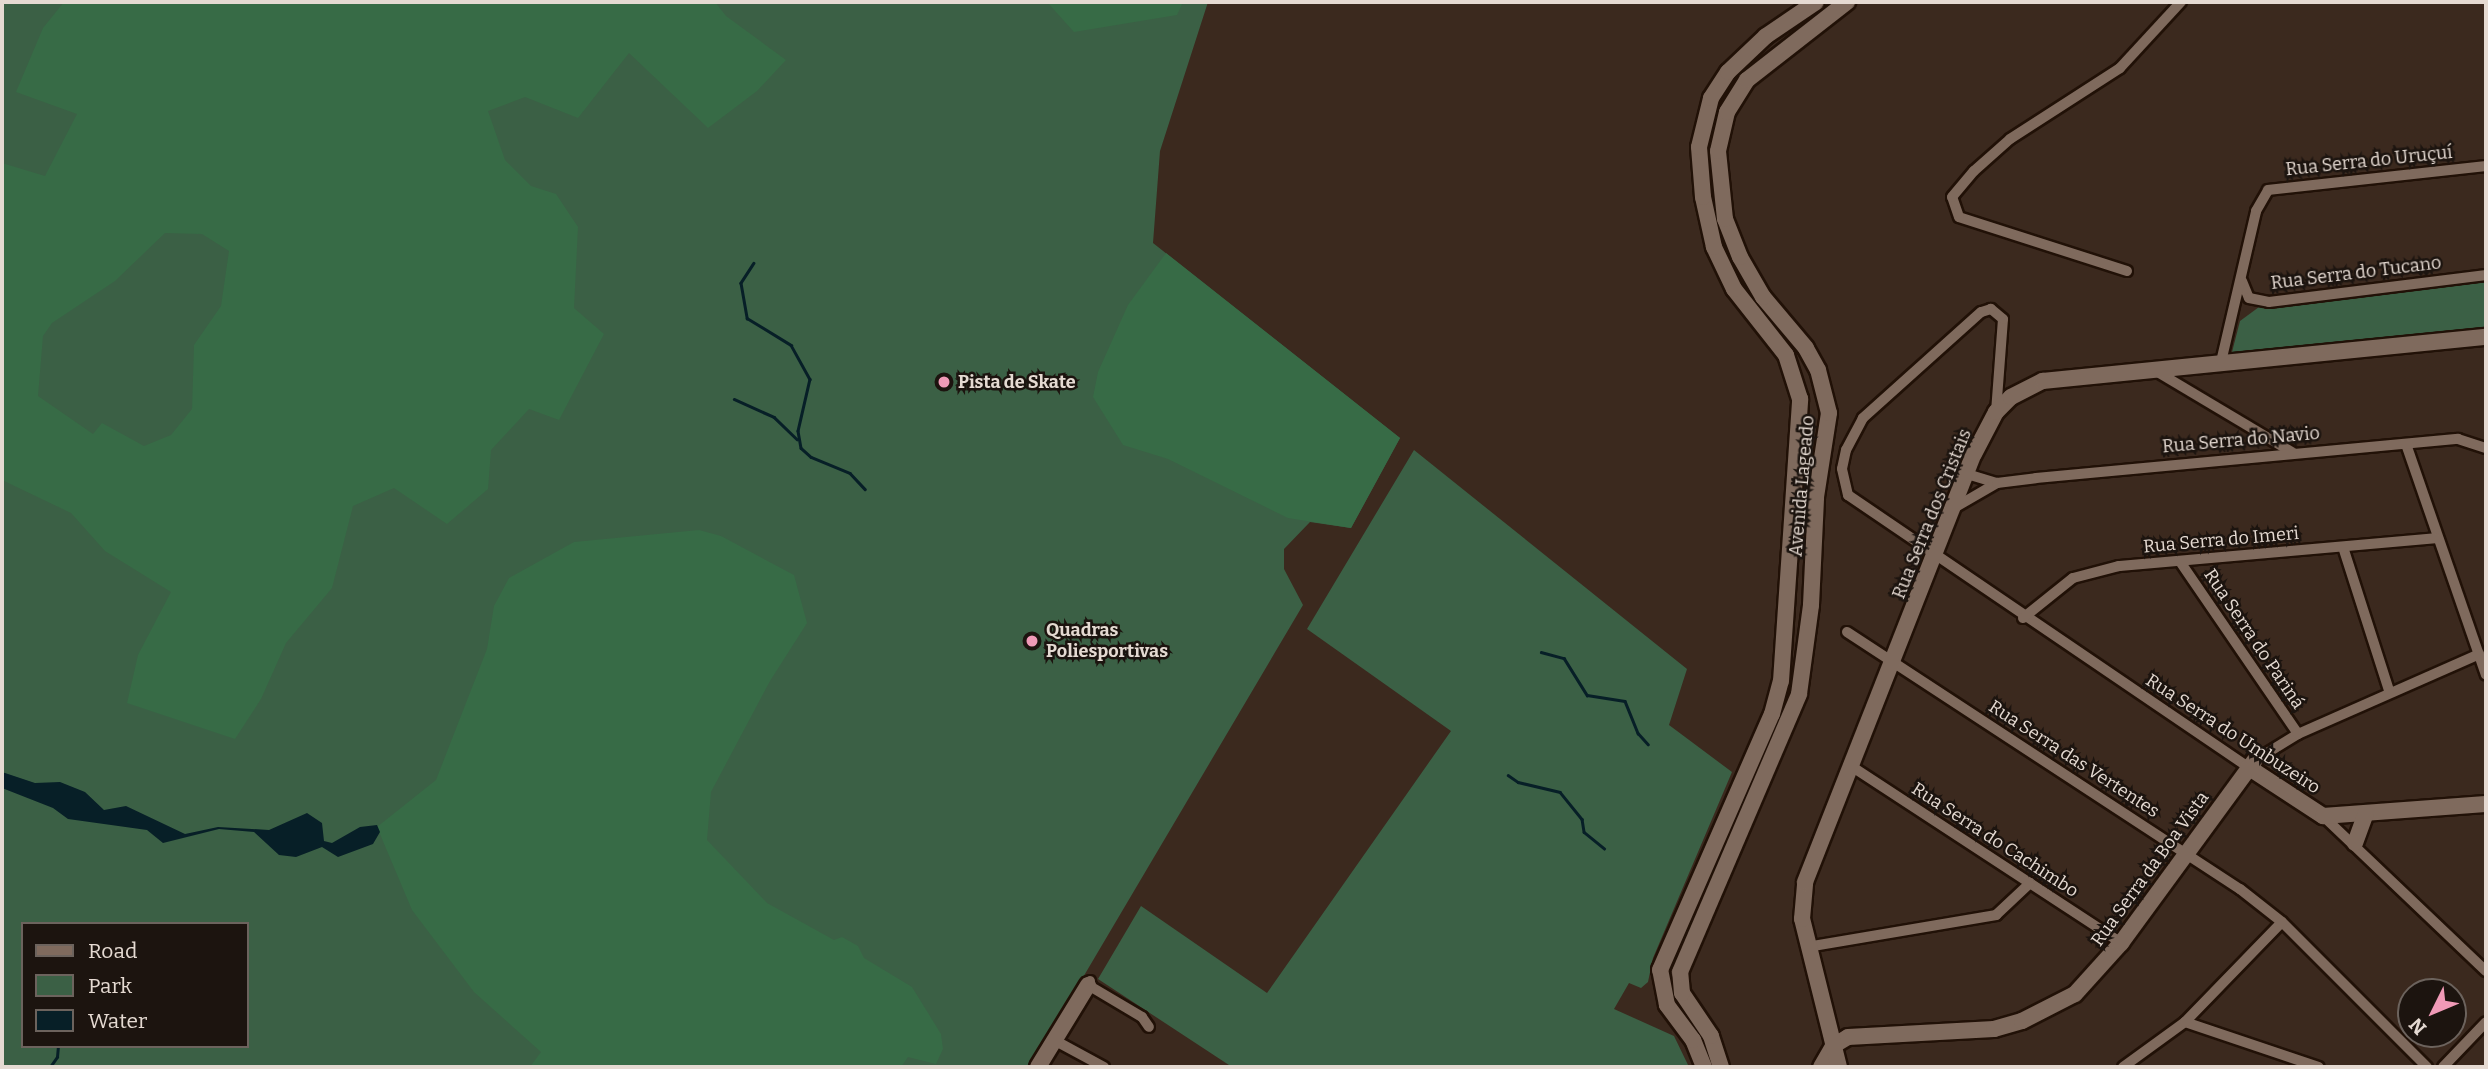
<!DOCTYPE html>
<meta charset="utf-8">
<style>
body{margin:0}
#map{position:relative;width:2488px;height:1069px;overflow:hidden;background:#3b291e;font-family:Bitter,serif}
div>[style]{position:absolute}
.green>*{inset:0;background:#3b6045}
.forest>*{inset:0;background:#376b46}
.water>*{inset:0;background:#071f27}
.stream>*{height:2.5px;margin:-1.25px;padding:0 1.25px;transform-origin:1.25px;border-radius:1.25px;background:#071f27}
.roads{filter:drop-shadow(2px 0 #211107) drop-shadow(-2px 0 #211107) drop-shadow(0 2px #211107) drop-shadow(0 -2px #211107)}
.street>*{height:10px;margin:-5px;padding:0 5px;transform-origin:5px;border-radius:5px;background:#7f6a5d}
.secondary>*{height:16px;margin:-8px;padding:0 8px;transform-origin:8px;border-radius:8px;background:#7f6a5d}
.dots>*{width:19px;height:19px;translate:-50% -50%;box-sizing:border-box;border:4px solid #1c140f;border-radius:50%}
span{translate:-50% -50%;white-space:nowrap;text-align:center;line-height:1.15;-webkit-text-stroke:5px #1c140f;paint-order:stroke}
.street-label{font-size:18px;color:#e5dad2}
.poi-label{font-size:18px;color:#e5dad2;font-weight:700}
.left{translate:0 -50%;text-align:left}
.frame{position:absolute;inset:0;border:4px solid #e5dad2;pointer-events:none}
.legend{position:absolute;left:21px;top:922px;width:228px;height:126px;box-sizing:border-box;background:#1c140f;border:2px solid #6c635d;margin:0;padding:9px 12px;list-style:none;font-size:21px;color:#e5dad2}
.legend li{display:flex;align-items:center;gap:14px;height:35px}
.legend b{width:35px;border:2px solid #6c635d}
.north{position:absolute;left:2397px;top:978px;width:70px;height:70px;box-sizing:border-box;background:#1c140f;border:2px solid #6c635d;border-radius:50%;rotate:227deg;font-size:19px;font-weight:700;line-height:28px;text-align:center;color:#e5dad2}
.north::after{content:'';display:block;margin:auto;width:24px;height:32px;background:#f09ab7;clip-path:polygon(50% 0,100% 100%,50% 72%,0 100%)}
</style>
<div id="map">
<div class="green">
<i style="clip-path:polygon(evenodd,2px 2px,1208px 2px,1160px 151px,1153px 243px,1400px 438px,1351px 528px,1310px 522px,1284px 549px,1284px 569px,1303px 605px,1030px 1067px,2px 1067px,2px 2px,23px 924px,247px 924px,247px 1046px,23px 1046px,23px 924px)"></i>
<i style="clip-path:polygon(2486px 280px,2486px 330px,2231px 356px,2240px 321px,2259px 307px)"></i>
<i style="clip-path:polygon(1414px 450px,1687px 669px,1669px 725px,1732px 772px,1653px 958px,1648px 982px,1641px 988px,1629px 983px,1614px 1009px,1674px 1036px,1689px 1067px,1232px 1067px,1098px 979px,1141px 906px,1267px 993px,1451px 731px,1307px 629px)"></i>
</div>
<div class="forest">
<i style="clip-path:polygon(evenodd,64px 2px,715px 2px,726px 16px,786px 60px,757px 91px,708px 128px,629px 53px,578px 118px,525px 97px,488px 111px,505px 160px,531px 186px,556px 194px,578px 227px,574px 308px,604px 334px,559px 420px,529px 409px,491px 450px,488px 489px,447px 524px,394px 488px,353px 506px,332px 588px,286px 643px,261px 699px,235px 739px,127px 703px,138px 655px,171px 592px,105px 551px,71px 513px,2px 480px,2px 163px,45px 176px,77px 114px,16px 92px,43px 28px,64px 2px,165px 233px,202px 234px,229px 251px,221px 306px,194px 345px,192px 409px,171px 435px,144px 446px,102px 423px,93px 434px,38px 396px,43px 336px,52px 323px,115px 281px,165px 233px)"></i>
<i style="clip-path:polygon(1047px 2px,1183px 2px,1177px 15px,1074px 32px)"></i>
<i style="clip-path:polygon(1166px 253px,1400px 438px,1351px 528px,1288px 518px,1168px 459px,1123px 445px,1093px 397px,1098px 372px,1128px 305px)"></i>
<i style="clip-path:polygon(699px 530px,721px 536px,794px 575px,807px 623px,770px 681px,711px 792px,707px 840px,767px 903px,834px 940px,842px 937px,858px 946px,864px 958px,912px 987px,941px 1034px,943px 1049px,936px 1064px,908px 1057px,901px 1067px,530px 1067px,541px 1052px,474px 992px,412px 910px,377px 827px,436px 780px,487px 649px,494px 606px,509px 578px,574px 542px)"></i>
</div>
<div class="water">
<i style="clip-path:polygon(2px 772px,35px 783px,60px 782px,85px 792px,104px 810px,126px 806px,185px 834px,218px 827px,269px 830px,307px 813px,322px 823px,324px 841px,332px 843px,360px 827px,377px 825px,380px 832px,373px 844px,338px 857px,322px 847px,296px 857px,279px 855px,254px 832px,219px 829px,163px 843px,147px 830px,68px 819px,53px 808px,2px 788px)"></i>
</div>
<div class="stream">
<i style="left:754px;top:263px;width:24px;rotate:123deg"></i>
<i style="left:741px;top:283px;width:36px;rotate:80deg"></i>
<i style="left:747px;top:318px;width:52px;rotate:31.5deg"></i>
<i style="left:791px;top:345px;width:39px;rotate:61deg"></i>
<i style="left:810px;top:379px;width:53px;rotate:103deg"></i>
<i style="left:798px;top:431px;width:17px;rotate:80deg"></i>
<i style="left:801px;top:448px;width:13px;rotate:42deg"></i>
<i style="left:811px;top:457px;width:42px;rotate:22.3deg"></i>
<i style="left:850px;top:473px;width:22px;rotate:47deg"></i>
<i style="left:734px;top:399px;width:44px;rotate:24.2deg"></i>
<i style="left:774px;top:417px;width:32px;rotate:44deg"></i>
<i style="left:1541px;top:652px;width:24px;rotate:15deg"></i>
<i style="left:1564px;top:658px;width:44px;rotate:58.1deg"></i>
<i style="left:1587px;top:695px;width:38px;rotate:9deg"></i>
<i style="left:1625px;top:701px;width:35px;rotate:68deg"></i>
<i style="left:1638px;top:733px;width:15px;rotate:48deg"></i>
<i style="left:1508px;top:775px;width:12px;rotate:35deg"></i>
<i style="left:1518px;top:782px;width:43px;rotate:13.4deg"></i>
<i style="left:1560px;top:792px;width:35px;rotate:51deg"></i>
<i style="left:1582px;top:819px;width:13px;rotate:81deg"></i>
<i style="left:1584px;top:832px;width:26px;rotate:39deg"></i>
<i style="left:50px;top:1067px;width:12px;rotate:-55deg"></i>
<i style="left:57px;top:1057px;width:11px;rotate:-85deg"></i>
</div>
<div class="roads">
<div class="street">
<i style="left:2127px;top:271px;width:176px;rotate:-162.2deg"></i>
<i style="left:1959px;top:217px;width:21px;rotate:-109deg"></i>
<i style="left:1952px;top:197px;width:34px;rotate:-50deg"></i>
<i style="left:1974px;top:171px;width:48px;rotate:-41.6deg"></i>
<i style="left:2010px;top:139px;width:131px;rotate:-32.8deg"></i>
<i style="left:2120px;top:68px;width:90px;rotate:-47.3deg"></i>
<i style="left:2242px;top:281px;width:18px;rotate:68deg"></i>
<i style="left:2249px;top:298px;width:20px;rotate:11deg"></i>
<i style="left:2269px;top:302px;width:219px;rotate:-7.1deg"></i>
<i style="left:2221px;top:362px;width:155px;rotate:-76.9deg"></i>
<i style="left:2256px;top:211px;width:24px;rotate:-60deg"></i>
<i style="left:2268px;top:190px;width:219px;rotate:-6.3deg"></i>
<i style="left:2156px;top:371px;width:158px;rotate:30.8deg"></i>
<i style="left:1996px;top:412px;width:93px;rotate:-85.7deg"></i>
<i style="left:2003px;top:319px;width:16px;rotate:-140deg"></i>
<i style="left:1991px;top:309px;width:10px;rotate:163deg"></i>
<i style="left:1981px;top:312px;width:159px;rotate:138.1deg"></i>
<i style="left:1863px;top:418px;width:36px;rotate:118deg"></i>
<i style="left:1846px;top:450px;width:19px;rotate:102deg"></i>
<i style="left:1842px;top:469px;width:27px;rotate:77deg"></i>
<i style="left:1848px;top:495px;width:484px;rotate:34.2deg"></i>
<i style="left:2406px;top:444px;width:244px;rotate:70.9deg"></i>
<i style="left:1967px;top:474px;width:31px;rotate:17deg"></i>
<i style="left:1954px;top:508px;width:50px;rotate:-30.2deg"></i>
<i style="left:1997px;top:483px;width:39px;rotate:-7deg"></i>
<i style="left:2036px;top:478px;width:424px;rotate:-5.3deg"></i>
<i style="left:2458px;top:439px;width:29px;rotate:18deg"></i>
<i style="left:2343px;top:547px;width:153px;rotate:72.2deg"></i>
<i style="left:2181px;top:563px;width:207px;rotate:55.6deg"></i>
<i style="left:2023px;top:618px;width:64px;rotate:-38.7deg"></i>
<i style="left:2073px;top:578px;width:48px;rotate:-14.6deg"></i>
<i style="left:2119px;top:566px;width:318px;rotate:-5deg"></i>
<i style="left:1847px;top:632px;width:470px;rotate:33.2deg"></i>
<i style="left:2240px;top:889px;width:53px;rotate:38.2deg"></i>
<i style="left:2282px;top:922px;width:205px;rotate:45deg"></i>
<i style="left:2254px;top:761px;width:52px;rotate:-31.5deg"></i>
<i style="left:2298px;top:734px;width:198px;rotate:-23.8deg"></i>
<i style="left:1851px;top:766px;width:323px;rotate:33.2deg"></i>
<i style="left:2323px;top:816px;width:225px;rotate:43.6deg"></i>
<i style="left:1807px;top:947px;width:192px;rotate:-9.6deg"></i>
<i style="left:1996px;top:915px;width:47px;rotate:-43.3deg"></i>
<i style="left:1090px;top:981px;width:4px;rotate:117deg"></i>
<i style="left:1088px;top:985px;width:63px;rotate:30.7deg"></i>
<i style="left:1142px;top:1017px;width:12px;rotate:55deg"></i>
<i style="left:2185px;top:1022px;width:141px;rotate:18.6deg"></i>
<i style="left:1054px;top:1040px;width:57px;rotate:28.4deg"></i>
<i style="left:2123px;top:1067px;width:77px;rotate:-36deg"></i>
<i style="left:2185px;top:1022px;width:139px;rotate:-45.9deg"></i>
<i style="left:2443px;top:1067px;width:62px;rotate:-46.3deg"></i>
</div>
<div class="secondary">
<i style="left:2248px;top:767px;width:90px;rotate:33.2deg"></i>
<i style="left:2323px;top:816px;width:163px;rotate:-4.2deg"></i>
<i style="left:2355px;top:843px;width:32px;rotate:-70deg"></i>
<i style="left:1038px;top:1067px;width:96px;rotate:-58.6deg"></i>
<i style="left:1704px;top:1067px;width:29px;rotate:-112deg"></i>
<i style="left:1693px;top:1040px;width:44px;rotate:-126.6deg"></i>
<i style="left:1667px;top:1005px;width:36px;rotate:-101deg"></i>
<i style="left:1660px;top:970px;width:279px;rotate:-66.4deg"></i>
<i style="left:1772px;top:714px;width:34px;rotate:-75deg"></i>
<i style="left:1781px;top:681px;width:283px;rotate:-86.1deg"></i>
<i style="left:1800px;top:399px;width:46px;rotate:-107.7deg"></i>
<i style="left:1786px;top:355px;width:84px;rotate:-128.2deg"></i>
<i style="left:1734px;top:289px;width:47px;rotate:-115.5deg"></i>
<i style="left:1714px;top:247px;width:51px;rotate:-102.4deg"></i>
<i style="left:1703px;top:197px;width:50px;rotate:-94.6deg"></i>
<i style="left:1699px;top:147px;width:50px;rotate:-76.2deg"></i>
<i style="left:1711px;top:98px;width:31px;rotate:-57deg"></i>
<i style="left:1728px;top:72px;width:52px;rotate:-43.5deg"></i>
<i style="left:1766px;top:36px;width:60px;rotate:-34.2deg"></i>
<i style="left:1721px;top:1067px;width:33px;rotate:-108deg"></i>
<i style="left:1711px;top:1036px;width:52px;rotate:-124deg"></i>
<i style="left:1682px;top:993px;width:21px;rotate:-95deg"></i>
<i style="left:1680px;top:972px;width:302px;rotate:-66.8deg"></i>
<i style="left:1799px;top:694px;width:90px;rotate:-82.3deg"></i>
<i style="left:1811px;top:605px;width:108px;rotate:-87.3deg"></i>
<i style="left:1816px;top:497px;width:85px;rotate:-81.2deg"></i>
<i style="left:1829px;top:413px;width:44px;rotate:-104.3deg"></i>
<i style="left:1818px;top:370px;width:25px;rotate:-119deg"></i>
<i style="left:1806px;top:348px;width:67px;rotate:-130.1deg"></i>
<i style="left:1763px;top:297px;width:46px;rotate:-119.9deg"></i>
<i style="left:1740px;top:257px;width:41px;rotate:-111.5deg"></i>
<i style="left:1725px;top:219px;width:68px;rotate:-95.9deg"></i>
<i style="left:1718px;top:151px;width:40px;rotate:-77deg"></i>
<i style="left:1727px;top:112px;width:38px;rotate:-58deg"></i>
<i style="left:1747px;top:80px;width:127px;rotate:-38deg"></i>
<i style="left:1821px;top:1067px;width:24px;rotate:-60deg"></i>
<i style="left:1833px;top:1046px;width:17px;rotate:-31deg"></i>
<i style="left:1848px;top:1037px;width:146px;rotate:-3.1deg"></i>
<i style="left:1994px;top:1029px;width:29px;rotate:-16deg"></i>
<i style="left:2022px;top:1021px;width:59px;rotate:-27deg"></i>
<i style="left:2075px;top:994px;width:69px;rotate:-48deg"></i>
<i style="left:2121px;top:943px;width:225px;rotate:-53.8deg"></i>
<i style="left:1839px;top:1067px;width:153px;rotate:-104deg"></i>
<i style="left:1802px;top:919px;width:37px;rotate:-85deg"></i>
<i style="left:1805px;top:882px;width:460px;rotate:-68.5deg"></i>
<i style="left:1974px;top:454px;width:47px;rotate:-62.4deg"></i>
<i style="left:1996px;top:412px;width:21px;rotate:-45deg"></i>
<i style="left:2011px;top:397px;width:36px;rotate:-27deg"></i>
<i style="left:2043px;top:381px;width:445px;rotate:-5.7deg"></i>
</div>
</div>
<div class="dots">
<i style="left:944px;top:382px;background:#f09ab7"></i>
<i style="left:1032px;top:641px;background:#f09ab7"></i>
</div>
<div class="street-label">
<span style="left:2369px;top:161px;rotate:-6deg">Rua Serra do Uruçuí</span>
<span style="left:2356px;top:273px;rotate:-7deg">Rua Serra do Tucano</span>
<span style="left:2241px;top:440px;rotate:-5deg">Rua Serra do Navio</span>
<span style="left:1802px;top:486px;rotate:-85deg">Avenida Lageado</span>
<span style="left:1932px;top:514px;rotate:-68deg">Rua Serra dos Cristais</span>
<span style="left:2221px;top:540px;rotate:-5deg">Rua Serra do Imeri</span>
<span style="left:2254px;top:639px;rotate:56deg">Rua Serra do Pariná</span>
<span style="left:2233px;top:734px;rotate:33deg">Rua Serra do Umbuzeiro</span>
<span style="left:2074px;top:759px;rotate:33deg">Rua Serra das Vertentes</span>
<span style="left:1995px;top:840px;rotate:33deg">Rua Serra do Cachimbo</span>
<span style="left:2150px;top:869px;rotate:-54deg">Rua Serra da Boa Vista</span>
</div>
<div class="poi-label">
<span class="left" style="left:958px;top:382px">Pista de Skate</span>
<span class="left" style="left:1046px;top:641px">Quadras<br>Poliesportivas</span>
</div>
<div class="frame"></div>
<ul class="legend">
<li><b style="height:9px;background:#7f6a5d"></b>Road</li>
<li><b style="height:19px;background:#3b6045"></b>Park</li>
<li><b style="height:19px;background:#071f27"></b>Water</li>
</ul>
<div class="north">N</div>
</div>
